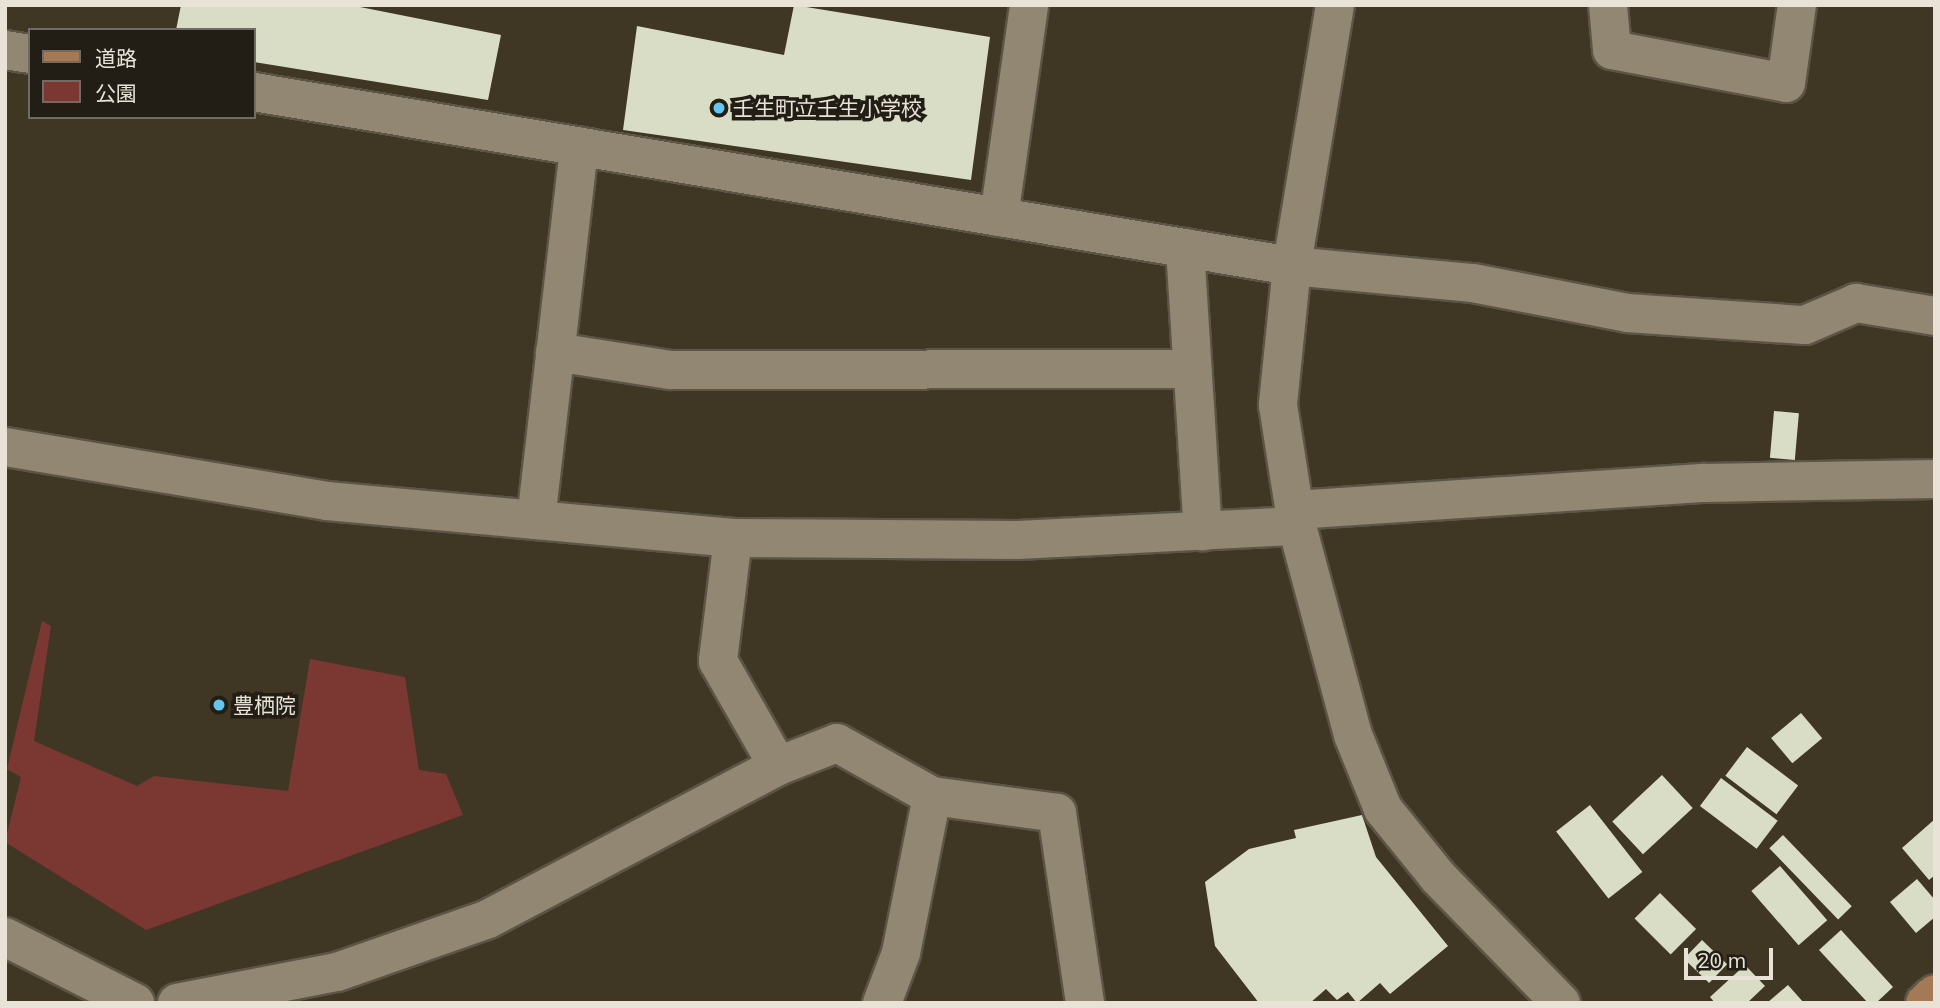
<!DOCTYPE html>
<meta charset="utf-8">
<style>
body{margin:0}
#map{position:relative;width:1940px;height:1008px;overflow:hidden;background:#3f3624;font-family:Mulish,"Noto Sans JP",sans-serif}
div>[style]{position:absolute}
.green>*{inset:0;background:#7b3833}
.building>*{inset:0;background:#daddc5;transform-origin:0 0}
.roads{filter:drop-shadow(2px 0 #5c5445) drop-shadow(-2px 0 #5c5445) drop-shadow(0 2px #5c5445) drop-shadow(0 -2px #5c5445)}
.minor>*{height:38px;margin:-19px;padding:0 19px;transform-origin:19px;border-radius:19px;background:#928773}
.major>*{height:38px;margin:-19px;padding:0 19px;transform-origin:19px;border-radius:19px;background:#a37956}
.dots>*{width:19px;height:19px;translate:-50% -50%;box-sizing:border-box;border:4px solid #221e16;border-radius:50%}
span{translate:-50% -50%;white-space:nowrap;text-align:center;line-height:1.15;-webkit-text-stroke:7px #221e16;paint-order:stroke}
.poi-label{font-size:21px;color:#e8e2d7}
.left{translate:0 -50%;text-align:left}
.frame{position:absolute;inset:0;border:7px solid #e8e2d7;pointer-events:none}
.legend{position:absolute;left:28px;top:28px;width:228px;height:91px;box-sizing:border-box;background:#221e16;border:2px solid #716c63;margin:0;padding:9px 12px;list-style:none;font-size:21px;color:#e8e2d7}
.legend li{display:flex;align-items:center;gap:14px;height:35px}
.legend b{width:35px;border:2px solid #716c63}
.scale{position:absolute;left:1684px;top:948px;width:89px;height:32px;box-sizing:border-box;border:4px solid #e8e2d7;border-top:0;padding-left:9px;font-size:21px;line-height:24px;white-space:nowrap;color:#e8e2d7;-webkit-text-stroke:5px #221e16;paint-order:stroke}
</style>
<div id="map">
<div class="green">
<i style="clip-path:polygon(42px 621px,51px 626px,34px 741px,137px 786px,154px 776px,288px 791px,310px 659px,405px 677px,419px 770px,446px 774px,463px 815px,146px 930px,5px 842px,21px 777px,7px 769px)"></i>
</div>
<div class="building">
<i style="clip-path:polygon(181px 5px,350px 5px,501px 35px,488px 100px,254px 62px,254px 30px,176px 30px)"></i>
<i style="clip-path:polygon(794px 5px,990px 37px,971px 180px,623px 130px,637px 26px,784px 55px)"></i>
<i style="left:1774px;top:411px;width:25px;height:47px;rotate:5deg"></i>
<i style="left:1801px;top:713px;width:33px;height:39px;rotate:50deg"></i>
<i style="left:1747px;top:747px;width:64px;height:36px;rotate:37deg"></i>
<i style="left:1662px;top:775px;width:45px;height:68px;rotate:47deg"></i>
<i style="left:1721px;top:778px;width:71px;height:35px;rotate:37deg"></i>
<i style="left:1590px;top:805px;width:85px;height:43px;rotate:52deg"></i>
<i style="clip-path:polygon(1362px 815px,1376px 857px,1448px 946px,1390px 994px,1380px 983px,1357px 1003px,1348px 992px,1337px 1000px,1326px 989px,1310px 1003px,1259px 1003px,1215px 946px,1205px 882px,1249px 849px,1296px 838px,1294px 830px)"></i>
<i style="clip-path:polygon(1935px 819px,1935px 875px,1929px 880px,1902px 848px)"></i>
<i style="left:1783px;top:835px;width:99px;height:19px;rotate:46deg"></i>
<i style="left:1780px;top:866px;width:72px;height:38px;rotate:49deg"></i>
<i style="clip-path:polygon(1917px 879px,1935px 900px,1935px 917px,1916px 933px,1890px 902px)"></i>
<i style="left:1660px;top:893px;width:51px;height:36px;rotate:45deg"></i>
<i style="clip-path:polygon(1841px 930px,1893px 987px,1876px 1003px,1868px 1003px,1819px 950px)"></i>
<i style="left:1702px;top:940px;width:35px;height:26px;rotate:44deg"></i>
<i style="clip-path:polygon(1745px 965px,1765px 986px,1747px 1003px,1715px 1003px,1710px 997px)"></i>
<i style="clip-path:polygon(1788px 985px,1804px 1003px,1767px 1003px)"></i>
</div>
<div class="roads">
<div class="minor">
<i style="left:1335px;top:5px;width:265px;rotate:99.4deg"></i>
<i style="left:1292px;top:266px;width:140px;rotate:95.8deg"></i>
<i style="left:1278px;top:405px;width:122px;rotate:81.1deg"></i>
<i style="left:1297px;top:526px;width:216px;rotate:75deg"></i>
<i style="left:1353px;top:735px;width:80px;rotate:67.9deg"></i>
<i style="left:1383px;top:809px;width:87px;rotate:51deg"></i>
<i style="left:1438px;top:877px;width:176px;rotate:45.7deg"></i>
<i style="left:1608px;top:5px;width:45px;rotate:84.9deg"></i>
<i style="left:1612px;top:50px;width:177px;rotate:10.7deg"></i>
<i style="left:1786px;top:83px;width:79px;rotate:-82deg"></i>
<i style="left:5px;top:50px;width:25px;rotate:9deg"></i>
<i style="left:254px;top:92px;width:1052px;rotate:9.52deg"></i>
<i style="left:1292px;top:266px;width:182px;rotate:5.4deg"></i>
<i style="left:1473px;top:283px;width:157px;rotate:11deg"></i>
<i style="left:1627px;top:313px;width:178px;rotate:3.9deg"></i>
<i style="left:1805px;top:325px;width:56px;rotate:-23.3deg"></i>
<i style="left:1856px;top:303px;width:80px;rotate:9.3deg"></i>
<i style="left:999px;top:217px;width:214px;rotate:-81.9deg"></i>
<i style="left:1185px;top:248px;width:284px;rotate:86.4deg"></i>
<i style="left:555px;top:352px;width:116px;rotate:8.9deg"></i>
<i style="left:670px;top:370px;width:522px;rotate:-0.11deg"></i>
<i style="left:5px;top:447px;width:326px;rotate:9.5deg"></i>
<i style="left:327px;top:501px;width:408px;rotate:5.2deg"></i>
<i style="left:733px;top:538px;width:285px;rotate:0.4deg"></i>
<i style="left:1018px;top:540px;width:279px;rotate:-2.9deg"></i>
<i style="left:1295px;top:510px;width:411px;rotate:-3.8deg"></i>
<i style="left:1705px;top:483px;width:230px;rotate:-1deg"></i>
<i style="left:536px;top:520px;width:376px;rotate:-83.4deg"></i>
<i style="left:733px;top:538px;width:124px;rotate:97deg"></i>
<i style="left:718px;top:661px;width:121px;rotate:60.3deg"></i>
<i style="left:5px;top:937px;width:146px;rotate:26.9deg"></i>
<i style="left:177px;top:1003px;width:163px;rotate:-11deg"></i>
<i style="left:337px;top:972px;width:160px;rotate:-19.3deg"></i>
<i style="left:488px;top:919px;width:328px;rotate:-27.8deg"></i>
<i style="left:778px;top:766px;width:63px;rotate:-21.3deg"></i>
<i style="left:837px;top:743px;width:109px;rotate:29.2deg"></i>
<i style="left:932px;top:796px;width:126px;rotate:7.7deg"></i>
<i style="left:1057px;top:813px;width:192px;rotate:81.6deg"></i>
<i style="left:882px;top:1003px;width:53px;rotate:-69.2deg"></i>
<i style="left:901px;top:953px;width:160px;rotate:-78.8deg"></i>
</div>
<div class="major">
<i style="left:1925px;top:1003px;width:13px;rotate:-42deg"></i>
</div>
</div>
<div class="dots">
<i style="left:719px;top:108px;background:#64c5ee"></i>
<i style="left:219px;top:705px;background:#64c5ee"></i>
</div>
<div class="poi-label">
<span class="left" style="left:733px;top:108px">壬生町立壬生小学校</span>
<span class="left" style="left:233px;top:705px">豊栖院</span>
</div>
<div class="frame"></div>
<ul class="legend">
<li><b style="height:9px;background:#a37956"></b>道路</li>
<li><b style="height:19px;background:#7b3833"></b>公園</li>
</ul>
<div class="scale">20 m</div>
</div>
